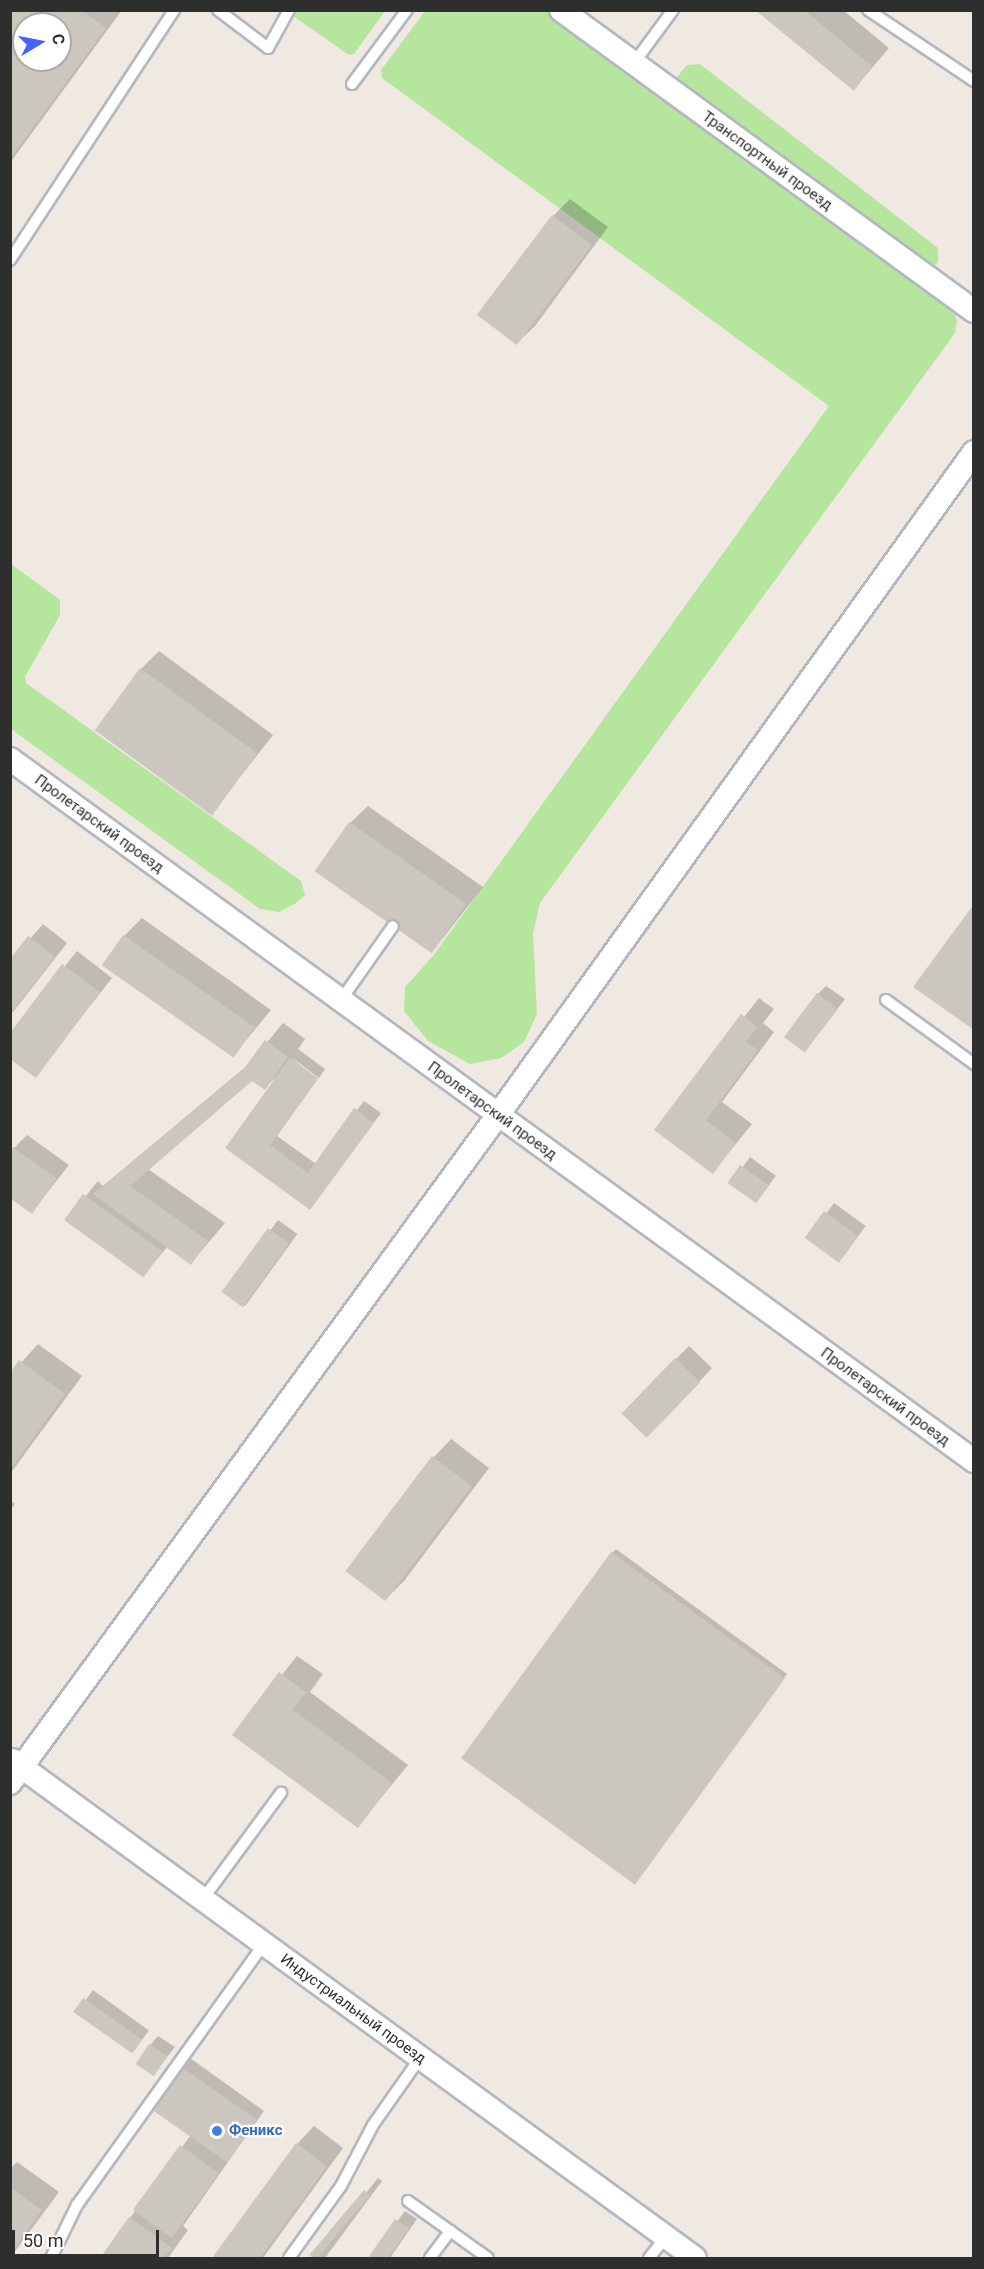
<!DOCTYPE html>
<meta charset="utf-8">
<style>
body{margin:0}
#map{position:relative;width:984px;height:2269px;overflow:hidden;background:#efe9e1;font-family:Roboto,sans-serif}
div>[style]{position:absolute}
.green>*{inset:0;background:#b6e59e}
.shadow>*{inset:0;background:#0003;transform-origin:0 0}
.building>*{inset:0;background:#cbc7bf;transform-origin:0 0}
.roads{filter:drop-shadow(2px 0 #b4b7c1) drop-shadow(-2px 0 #b4b7c1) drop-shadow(0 2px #b4b7c1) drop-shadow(0 -2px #b4b7c1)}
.lane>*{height:10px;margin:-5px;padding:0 5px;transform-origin:5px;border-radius:5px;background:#fff}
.street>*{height:22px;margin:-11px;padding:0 11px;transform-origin:11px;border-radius:11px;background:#fff}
.dots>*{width:16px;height:16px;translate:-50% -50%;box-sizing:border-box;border:3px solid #fff;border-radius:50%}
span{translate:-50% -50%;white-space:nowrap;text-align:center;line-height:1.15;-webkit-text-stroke:4.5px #fff;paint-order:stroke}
.street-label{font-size:15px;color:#2e2e2e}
.shop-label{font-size:15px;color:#366cbe;font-weight:700}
.left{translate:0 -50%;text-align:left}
.frame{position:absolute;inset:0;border:12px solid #2e2e2e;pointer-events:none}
.north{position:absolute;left:12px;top:12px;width:60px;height:60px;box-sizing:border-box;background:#fff;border:2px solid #ababab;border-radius:50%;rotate:80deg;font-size:16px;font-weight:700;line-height:24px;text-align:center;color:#2e2e2e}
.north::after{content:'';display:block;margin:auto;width:21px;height:27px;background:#4264fb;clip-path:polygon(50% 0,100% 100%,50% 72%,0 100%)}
.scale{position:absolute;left:12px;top:2230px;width:147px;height:27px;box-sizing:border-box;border:3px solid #2e2e2e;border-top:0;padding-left:8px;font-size:18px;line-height:21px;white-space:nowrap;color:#2e2e2e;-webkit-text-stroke:4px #fff;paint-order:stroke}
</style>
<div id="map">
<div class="green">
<i style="clip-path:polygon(286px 11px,385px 11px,354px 54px,349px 55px)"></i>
<i style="clip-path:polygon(425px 11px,551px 11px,952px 308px,957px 320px,955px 333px,540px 903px,533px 933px,537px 1014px,524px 1042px,501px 1058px,470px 1064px,428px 1041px,404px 1011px,405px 987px,433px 956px,829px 406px,382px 78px,381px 70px)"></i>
<i style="clip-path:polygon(700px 64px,938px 248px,938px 262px,932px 268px,680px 91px,677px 77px,687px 65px)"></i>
<i style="clip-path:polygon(11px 564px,60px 600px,60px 615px,25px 677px,26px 683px,301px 881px,305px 895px,296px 903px,279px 912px,260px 909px,11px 729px)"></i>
</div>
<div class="shadow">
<i style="clip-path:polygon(evenodd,10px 10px,122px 10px,10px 163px,10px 10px,24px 24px,60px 24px,60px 60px,24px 60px,24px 24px)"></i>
<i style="clip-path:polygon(757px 10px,843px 10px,889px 48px,854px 89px)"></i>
<i style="clip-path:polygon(570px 199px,608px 227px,535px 326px,517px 343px,553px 216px)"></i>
<i style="clip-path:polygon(159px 651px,273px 735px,212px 813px,141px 669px)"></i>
<i style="clip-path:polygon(368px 806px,483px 887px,432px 952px,350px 823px)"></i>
<i style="clip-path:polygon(142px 918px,271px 1010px,233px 1056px,124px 936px)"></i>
<i style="clip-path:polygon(43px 924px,67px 943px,10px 1016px,10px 962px)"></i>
<i style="clip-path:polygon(77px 951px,112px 978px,35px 1076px,10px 1035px)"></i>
<i style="clip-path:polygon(826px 986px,845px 999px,805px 1051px,818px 994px)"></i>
<i style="clip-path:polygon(759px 998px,774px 1009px,763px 1023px,774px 1032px,722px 1102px,752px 1124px,713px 1172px,656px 1129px)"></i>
<i style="clip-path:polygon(283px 1023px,305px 1039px,298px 1049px,325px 1069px,319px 1078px,291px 1057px,317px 1080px,277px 1136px,316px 1164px,364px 1101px,381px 1113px,310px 1208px,227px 1148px,276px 1077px,265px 1088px,252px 1079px,148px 1169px,225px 1223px,191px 1263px,168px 1246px,143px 1276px,66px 1220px,98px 1181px,103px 1186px,249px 1064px)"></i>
<i style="clip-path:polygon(27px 1135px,69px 1165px,32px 1212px,10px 1197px,10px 1152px)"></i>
<i style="left:750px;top:1157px;width:32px;height:32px;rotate:36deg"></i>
<i style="left:834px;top:1203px;width:39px;height:44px;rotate:36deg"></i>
<i style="left:278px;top:1220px;width:24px;height:89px;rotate:36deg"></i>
<i style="clip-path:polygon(38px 1344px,82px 1376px,10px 1474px,10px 1375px)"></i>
<i style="clip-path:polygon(689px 1346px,712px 1368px,661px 1423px,676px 1359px)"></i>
<i style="clip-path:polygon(451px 1439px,489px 1468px,404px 1581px,386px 1599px,349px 1571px,434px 1457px)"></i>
<i style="clip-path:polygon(10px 1500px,15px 1504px,10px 1510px)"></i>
<i style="clip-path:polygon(616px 1549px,787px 1674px,637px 1879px,612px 1553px)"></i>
<i style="clip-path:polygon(297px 1656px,323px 1674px,310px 1692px,408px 1765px,358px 1826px,234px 1735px)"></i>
<i style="left:93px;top:1990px;width:69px;height:28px;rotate:36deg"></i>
<i style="clip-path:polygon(158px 2036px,175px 2047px,153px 2075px,150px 2045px)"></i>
<i style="clip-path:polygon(190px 2058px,264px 2111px,183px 2226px,188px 2230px,168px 2258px,101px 2258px,190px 2136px,181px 2067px)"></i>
<i style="clip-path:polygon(314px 2126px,343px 2148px,263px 2258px,214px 2258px,297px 2144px)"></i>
<i style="clip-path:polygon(17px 2162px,59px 2192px,10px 2258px,10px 2169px)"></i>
<i style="clip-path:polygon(378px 2178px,382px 2181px,325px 2258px,315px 2258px)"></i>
<i style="clip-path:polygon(405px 2211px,417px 2219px,390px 2258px,370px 2258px)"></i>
</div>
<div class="building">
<i style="clip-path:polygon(evenodd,10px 10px,82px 10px,106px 28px,10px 159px,10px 10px,24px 24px,60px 24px,60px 60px,24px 60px,24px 24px)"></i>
<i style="clip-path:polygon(755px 10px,804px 10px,872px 66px,854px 91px)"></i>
<i style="left:552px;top:215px;width:50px;height:125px;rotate:37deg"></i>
<i style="left:140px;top:668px;width:145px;height:77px;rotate:36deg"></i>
<i style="left:349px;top:822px;width:143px;height:60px;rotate:35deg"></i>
<i style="clip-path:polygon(974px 904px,974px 1030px,913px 987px)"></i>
<i style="left:123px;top:935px;width:161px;height:37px;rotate:35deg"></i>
<i style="clip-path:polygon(28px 936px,55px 957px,10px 1014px,10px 959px)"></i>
<i style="clip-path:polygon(62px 964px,100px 992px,36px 1078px,10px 1059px,10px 1033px)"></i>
<i style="left:817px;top:993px;width:26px;height:55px;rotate:37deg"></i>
<i style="clip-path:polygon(741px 1014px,757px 1027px,746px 1042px,758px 1050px,706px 1120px,736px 1143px,713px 1174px,654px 1130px)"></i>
<i style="clip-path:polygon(265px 1040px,288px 1057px,265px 1090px,252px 1081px,130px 1186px,208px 1241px,191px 1265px,93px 1194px,242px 1071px)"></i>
<i style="clip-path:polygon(290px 1058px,318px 1078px,270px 1145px,308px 1173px,354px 1108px,374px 1123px,310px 1210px,225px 1148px)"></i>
<i style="clip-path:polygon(12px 1147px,57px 1178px,32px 1214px,10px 1198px)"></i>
<i style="left:740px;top:1165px;width:35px;height:22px;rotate:35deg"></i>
<i style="left:83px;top:1194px;width:98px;height:32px;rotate:36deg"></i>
<i style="left:824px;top:1211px;width:42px;height:33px;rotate:36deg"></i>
<i style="left:268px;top:1228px;width:26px;height:79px;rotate:36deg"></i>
<i style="left:675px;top:1358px;width:35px;height:77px;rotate:44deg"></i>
<i style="clip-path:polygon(19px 1360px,65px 1394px,10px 1470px,10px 1373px)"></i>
<i style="left:432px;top:1456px;width:50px;height:144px;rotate:37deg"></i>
<i style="left:611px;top:1552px;width:215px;height:255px;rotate:36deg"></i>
<i style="clip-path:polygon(279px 1672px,306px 1692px,293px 1710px,392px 1783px,358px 1828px,232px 1735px)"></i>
<i style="left:83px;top:1998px;width:72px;height:17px;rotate:35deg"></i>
<i style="left:149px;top:2044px;width:22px;height:24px;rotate:34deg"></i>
<i style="left:180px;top:2066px;width:94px;height:52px;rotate:35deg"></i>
<i style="clip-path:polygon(296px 2143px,327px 2166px,260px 2258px,212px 2258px)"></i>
<i style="left:180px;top:2145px;width:48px;height:80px;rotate:36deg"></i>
<i style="clip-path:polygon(10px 2187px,42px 2210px,10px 2254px)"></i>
<i style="left:364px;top:2190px;width:8px;height:85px;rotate:40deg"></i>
<i style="clip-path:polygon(129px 2217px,172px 2248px,164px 2258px,100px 2258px)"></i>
<i style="clip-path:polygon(395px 2219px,409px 2228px,388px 2258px,368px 2258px)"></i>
</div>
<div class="roads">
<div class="lane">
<i style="left:218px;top:10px;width:63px;rotate:37.2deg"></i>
<i style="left:268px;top:48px;width:43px;rotate:-61.1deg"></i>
<i style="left:868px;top:10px;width:128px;rotate:33.8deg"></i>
<i style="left:634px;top:63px;width:66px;rotate:-53.7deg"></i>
<i style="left:352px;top:84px;width:92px;rotate:-53.4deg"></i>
<i style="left:10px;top:260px;width:299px;rotate:-56.7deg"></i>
<i style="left:341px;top:1000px;width:90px;rotate:-54.9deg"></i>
<i style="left:886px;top:1000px;width:109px;rotate:36deg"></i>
<i style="left:203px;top:1899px;width:132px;rotate:-53.7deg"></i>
<i style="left:408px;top:2201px;width:98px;rotate:35.5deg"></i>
<i style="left:51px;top:2258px;width:59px;rotate:-63.9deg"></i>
<i style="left:77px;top:2205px;width:321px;rotate:-54.4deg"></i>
<i style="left:289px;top:2258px;width:89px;rotate:-54.2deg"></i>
<i style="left:341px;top:2186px;width:69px;rotate:-62.3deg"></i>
<i style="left:373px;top:2125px;width:82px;rotate:-55deg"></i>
<i style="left:430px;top:2258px;width:34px;rotate:-53deg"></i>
<i style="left:649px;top:2258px;width:27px;rotate:-51deg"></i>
</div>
<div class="street">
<i style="left:561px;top:10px;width:511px;rotate:36.09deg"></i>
<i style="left:10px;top:759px;width:1193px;rotate:36.06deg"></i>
<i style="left:12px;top:1760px;width:845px;rotate:36.1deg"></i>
<i style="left:10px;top:1783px;width:827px;rotate:-53.85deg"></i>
<i style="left:498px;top:1115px;width:816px;rotate:-54.32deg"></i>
</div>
</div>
<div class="dots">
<i style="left:217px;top:2131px;background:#3f7fe0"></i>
</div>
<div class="street-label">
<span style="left:767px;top:161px;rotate:36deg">Транспортный проезд</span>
<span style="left:99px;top:824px;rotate:36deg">Пролетарский проезд</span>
<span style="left:492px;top:1111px;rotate:36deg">Пролетарский проезд</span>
<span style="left:885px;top:1397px;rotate:36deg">Пролетарский проезд</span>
<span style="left:353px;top:2009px;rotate:36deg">Индустриальный проезд</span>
</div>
<div class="shop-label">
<span class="left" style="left:229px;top:2131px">Феникс</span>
</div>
<div class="frame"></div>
<div class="north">С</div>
<div class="scale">50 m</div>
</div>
